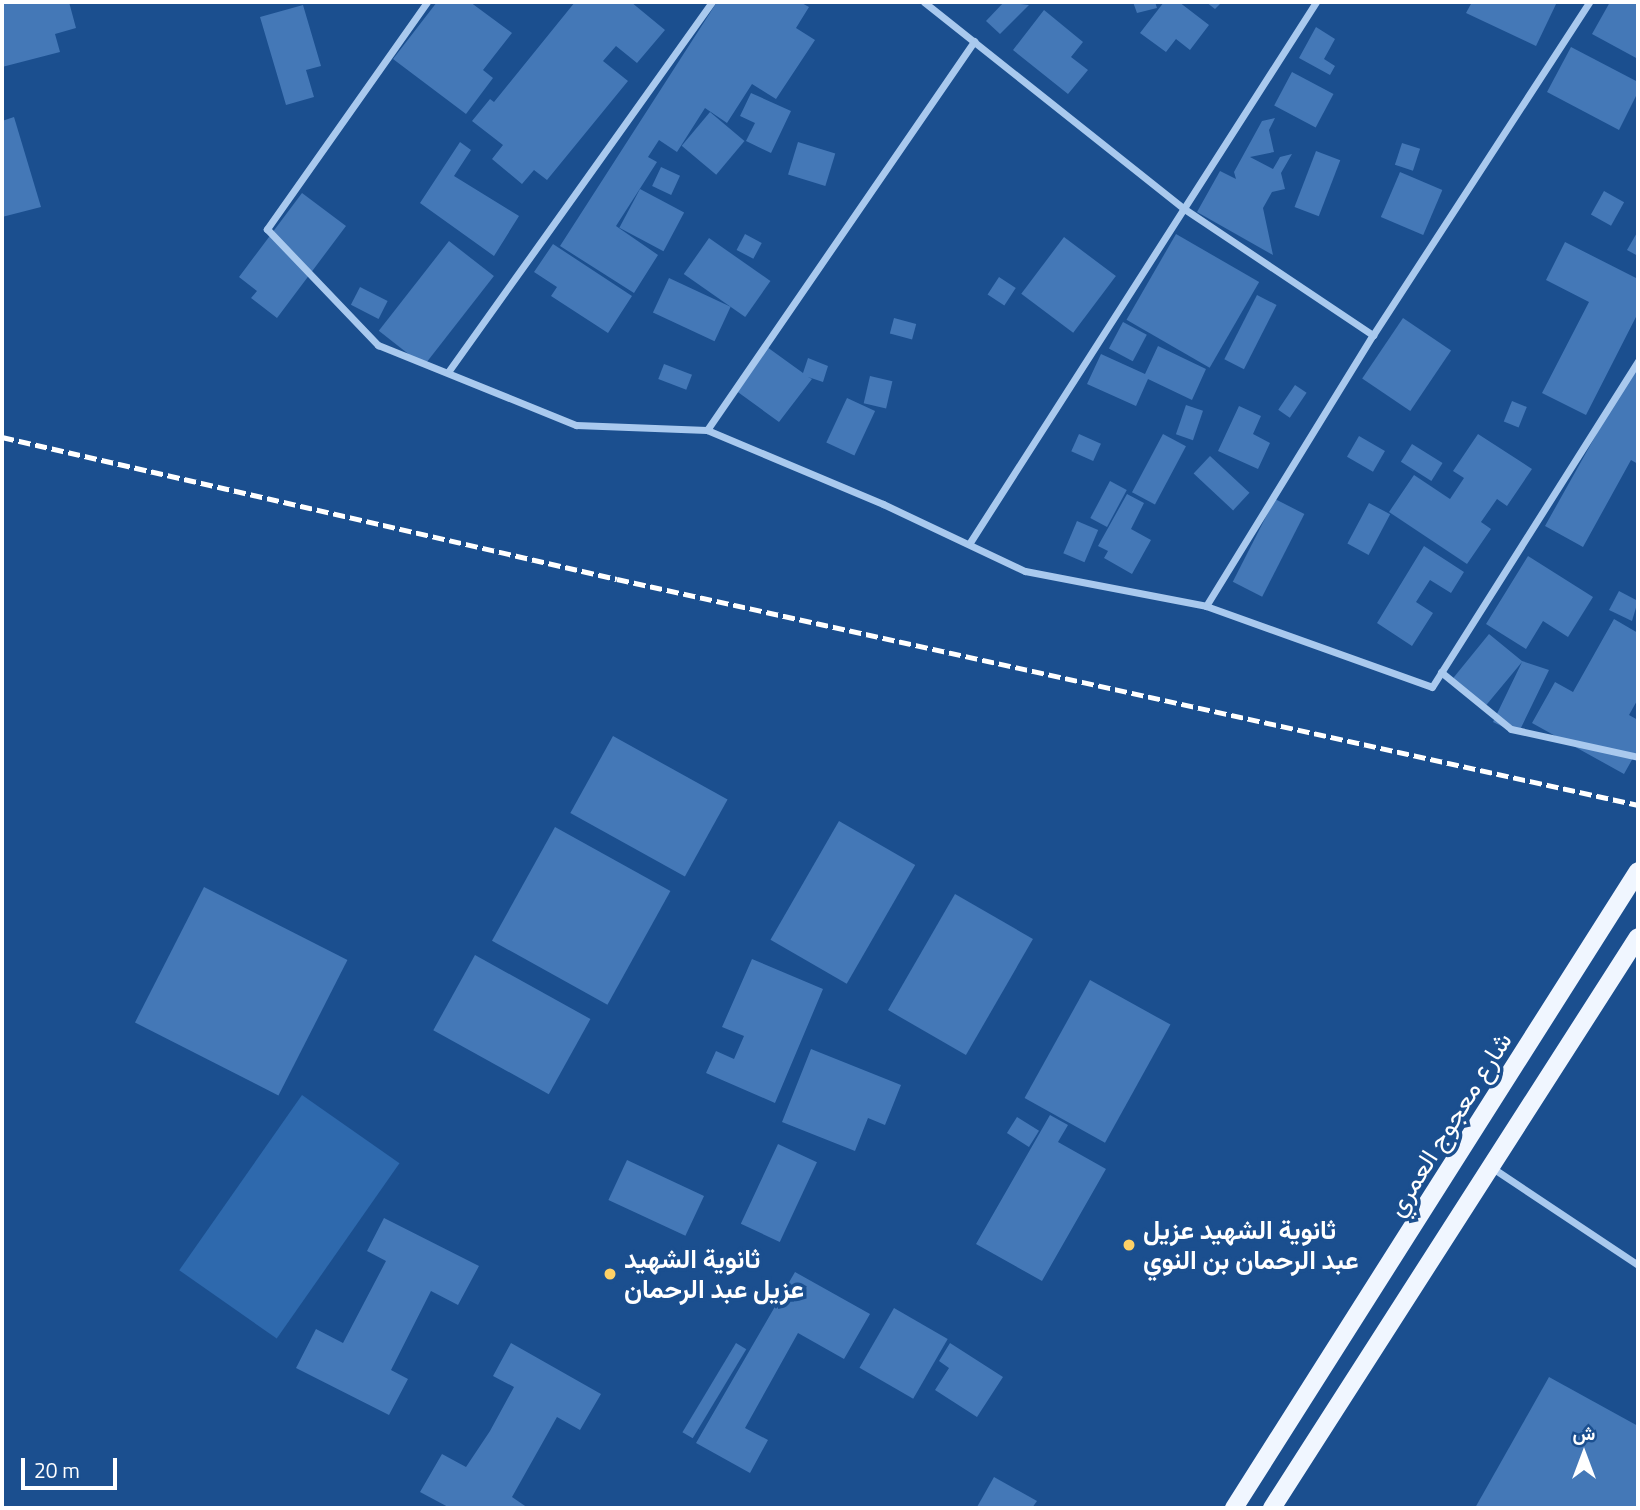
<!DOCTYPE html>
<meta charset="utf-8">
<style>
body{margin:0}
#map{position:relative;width:1640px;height:1510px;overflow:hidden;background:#1b4f8f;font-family:"Titillium Web",Vazirmatn,sans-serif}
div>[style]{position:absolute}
.green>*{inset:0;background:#2e69ad;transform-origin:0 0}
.building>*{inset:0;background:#4478b7;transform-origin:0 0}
.street>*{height:7px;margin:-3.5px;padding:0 3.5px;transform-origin:3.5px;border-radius:3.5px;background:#a9c9ee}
.primary>*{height:18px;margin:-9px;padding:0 9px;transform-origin:9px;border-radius:9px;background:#f0f6ff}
.rail>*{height:5px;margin-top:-2.5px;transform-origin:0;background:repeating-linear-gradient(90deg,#fff 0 12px,transparent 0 17px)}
.dots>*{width:19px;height:19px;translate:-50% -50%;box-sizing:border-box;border:4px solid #1b4f8f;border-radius:50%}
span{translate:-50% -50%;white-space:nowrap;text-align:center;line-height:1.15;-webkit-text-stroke:7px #1b4f8f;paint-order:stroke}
.street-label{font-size:26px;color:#fff}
.poi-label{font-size:26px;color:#fff;font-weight:700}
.left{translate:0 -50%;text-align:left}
.frame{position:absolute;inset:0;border:4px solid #fff;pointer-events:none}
.north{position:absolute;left:1549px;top:1419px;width:70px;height:70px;-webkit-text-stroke:5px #1b4f8f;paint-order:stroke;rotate:0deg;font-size:19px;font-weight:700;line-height:28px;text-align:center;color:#fff}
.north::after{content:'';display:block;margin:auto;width:24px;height:32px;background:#fff;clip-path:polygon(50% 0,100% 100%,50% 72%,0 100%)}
.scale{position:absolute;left:21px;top:1458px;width:96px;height:32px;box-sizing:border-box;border:4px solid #fff;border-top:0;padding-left:9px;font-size:21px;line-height:24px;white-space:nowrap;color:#fff;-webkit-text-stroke:5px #1b4f8f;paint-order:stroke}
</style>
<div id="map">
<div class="green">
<i style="left:302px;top:1095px;width:119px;height:214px;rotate:35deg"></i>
</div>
<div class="building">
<i style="clip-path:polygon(2px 2px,69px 2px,76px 28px,55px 34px,60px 52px,2px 67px)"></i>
<i style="clip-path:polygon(437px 2px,470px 2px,512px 33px,483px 70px,493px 78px,466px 114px,393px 59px)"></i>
<i style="clip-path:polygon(575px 2px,631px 2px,665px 30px,637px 63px,616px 46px,603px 61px,628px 81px,547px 180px,534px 170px,522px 184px,492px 159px,503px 145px,472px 121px,490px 99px,494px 102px)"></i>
<i style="clip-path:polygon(717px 2px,800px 2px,809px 7px,796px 28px,815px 40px,776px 99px,752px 84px,727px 123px,705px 108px,677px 152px,659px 140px,648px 157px,657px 162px,616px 226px,658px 255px,634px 293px,560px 246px)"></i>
<i style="clip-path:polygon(1004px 2px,1029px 5px,1000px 34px,986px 21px)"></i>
<i style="clip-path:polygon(1133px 2px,1155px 2px,1157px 8px,1137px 13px)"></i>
<i style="clip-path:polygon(1164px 2px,1179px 2px,1209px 25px,1190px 50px,1176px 39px,1166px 52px,1140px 33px)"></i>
<i style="clip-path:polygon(1206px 2px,1222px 2px,1215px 9px)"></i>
<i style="clip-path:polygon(1472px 2px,1557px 2px,1536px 46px,1466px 13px)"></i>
<i style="clip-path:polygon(1610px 2px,1638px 2px,1638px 59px,1592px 34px)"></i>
<i style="clip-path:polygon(303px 5px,321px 66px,306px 70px,314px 97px,286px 105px,260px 17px)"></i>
<i style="clip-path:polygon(1044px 10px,1083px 42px,1071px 57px,1088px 70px,1068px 94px,1013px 50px)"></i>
<i style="clip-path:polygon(1316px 27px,1335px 39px,1324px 59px,1335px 66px,1330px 75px,1299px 58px)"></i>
<i style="clip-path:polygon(1571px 47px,1638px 82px,1638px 92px,1619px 130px,1547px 92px)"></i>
<i style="left:1292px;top:72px;width:47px;height:38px;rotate:28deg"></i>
<i style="clip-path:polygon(751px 93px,791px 111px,771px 153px,746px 141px,755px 123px,740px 116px)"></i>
<i style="left:710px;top:112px;width:45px;height:44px;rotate:40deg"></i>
<i style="clip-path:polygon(14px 117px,41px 207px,2px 217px,2px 121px)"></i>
<i style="clip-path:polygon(1275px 118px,1269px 130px,1274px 152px,1250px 157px,1273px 169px,1280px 157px,1292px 154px,1281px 173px,1285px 189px,1272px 192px,1263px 208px,1273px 255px,1197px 212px,1220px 171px,1236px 179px,1234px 172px,1262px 121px)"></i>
<i style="clip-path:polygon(460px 142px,471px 150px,454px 176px,519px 216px,494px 256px,420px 203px)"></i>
<i style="left:798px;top:142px;width:39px;height:34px;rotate:17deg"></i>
<i style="left:1402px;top:143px;width:19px;height:23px;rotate:18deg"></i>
<i style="left:1316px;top:151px;width:26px;height:60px;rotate:21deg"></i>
<i style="left:661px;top:167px;width:21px;height:21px;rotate:25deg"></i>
<i style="left:1400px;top:172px;width:46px;height:49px;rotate:23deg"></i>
<i style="left:640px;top:189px;width:50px;height:44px;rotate:28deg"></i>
<i style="left:1604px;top:191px;width:23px;height:27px;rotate:29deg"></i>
<i style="clip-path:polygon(302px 193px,346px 226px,277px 318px,251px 298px,257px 291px,239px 277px)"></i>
<i style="clip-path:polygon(1638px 231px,1638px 256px,1627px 250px)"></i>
<i style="left:745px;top:234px;width:19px;height:18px;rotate:28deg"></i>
<i style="left:1176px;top:234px;width:96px;height:99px;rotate:30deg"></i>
<i style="left:1064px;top:237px;width:65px;height:71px;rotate:37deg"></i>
<i style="left:709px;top:238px;width:75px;height:44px;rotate:35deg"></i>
<i style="left:449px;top:241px;width:57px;height:114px;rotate:38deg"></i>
<i style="clip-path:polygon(1565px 242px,1638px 279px,1638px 313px,1586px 415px,1542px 393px,1589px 302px,1546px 280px)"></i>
<i style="clip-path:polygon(553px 244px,632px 296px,608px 333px,551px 296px,557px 287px,534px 272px)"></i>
<i style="left:999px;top:277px;width:20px;height:21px;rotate:33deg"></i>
<i style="left:669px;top:278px;width:68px;height:38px;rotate:25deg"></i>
<i style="left:360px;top:287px;width:31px;height:20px;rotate:27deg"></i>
<i style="left:1257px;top:295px;width:22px;height:72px;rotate:27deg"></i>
<i style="left:894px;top:318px;width:23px;height:16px;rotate:15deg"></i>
<i style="left:1403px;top:318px;width:58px;height:73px;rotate:34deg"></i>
<i style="left:1123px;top:322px;width:27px;height:30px;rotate:28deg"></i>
<i style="clip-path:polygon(1158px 346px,1206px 369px,1192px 400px,1148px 379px,1136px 406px,1087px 384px,1101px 354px,1145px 374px)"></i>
<i style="clip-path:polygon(767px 347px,803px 373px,808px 358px,828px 366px,823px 382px,808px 377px,812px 379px,779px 422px,735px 390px)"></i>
<i style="left:664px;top:364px;width:30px;height:16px;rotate:21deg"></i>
<i style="clip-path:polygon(1633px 369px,1638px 372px,1638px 464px,1631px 460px,1583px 547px,1545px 526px)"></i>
<i style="left:870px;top:376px;width:23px;height:28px;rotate:13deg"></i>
<i style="left:1295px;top:385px;width:14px;height:30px;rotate:34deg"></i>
<i style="left:847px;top:398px;width:31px;height:49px;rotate:25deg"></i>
<i style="left:1512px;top:401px;width:16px;height:22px;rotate:22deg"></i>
<i style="left:1186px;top:405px;width:18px;height:31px;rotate:19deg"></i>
<i style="clip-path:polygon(1239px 406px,1261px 416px,1253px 434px,1270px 443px,1258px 469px,1218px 451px)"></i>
<i style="left:1079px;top:434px;width:24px;height:19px;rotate:24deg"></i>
<i style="left:1163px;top:434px;width:26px;height:66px;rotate:28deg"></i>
<i style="clip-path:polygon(1478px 434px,1532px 469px,1507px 506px,1497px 499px,1481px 522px,1491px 529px,1467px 564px,1389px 512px,1414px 475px,1450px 499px,1464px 478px,1453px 471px)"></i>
<i style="left:1359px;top:436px;width:30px;height:24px;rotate:30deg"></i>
<i style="left:1412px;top:444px;width:36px;height:21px;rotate:32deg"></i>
<i style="left:1210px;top:456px;width:54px;height:24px;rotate:43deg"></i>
<i style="left:1110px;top:481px;width:19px;height:42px;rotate:28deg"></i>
<i style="clip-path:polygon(1127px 494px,1144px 503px,1131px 529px,1151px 540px,1132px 574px,1104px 558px,1108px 551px,1098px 546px)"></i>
<i style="left:1275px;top:499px;width:33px;height:93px;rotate:27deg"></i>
<i style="left:1369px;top:503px;width:24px;height:46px;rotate:28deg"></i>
<i style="left:1077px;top:521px;width:23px;height:35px;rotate:23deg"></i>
<i style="clip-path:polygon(1424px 546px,1464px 572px,1451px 593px,1430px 580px,1416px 602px,1433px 613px,1412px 646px,1377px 623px)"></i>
<i style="clip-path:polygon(1528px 556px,1593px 597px,1568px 637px,1543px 621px,1526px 649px,1486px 624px)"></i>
<i style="clip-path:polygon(1619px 591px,1638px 601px,1632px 621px,1609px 610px)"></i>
<i style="clip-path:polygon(1614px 619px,1638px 633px,1638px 699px,1629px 715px,1638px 720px,1638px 749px,1624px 774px,1532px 723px,1555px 682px,1573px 692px)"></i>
<i style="clip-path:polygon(1489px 634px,1522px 661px,1549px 670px,1518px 734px,1493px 722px,1522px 662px,1483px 709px,1450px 682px)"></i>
<i style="left:613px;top:736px;width:131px;height:88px;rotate:29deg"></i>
<i style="left:839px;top:821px;width:88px;height:137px;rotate:30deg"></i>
<i style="left:555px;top:827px;width:132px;height:130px;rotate:29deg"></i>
<i style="left:204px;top:887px;width:161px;height:152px;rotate:27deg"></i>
<i style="left:955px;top:894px;width:90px;height:134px;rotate:30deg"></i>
<i style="left:475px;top:955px;width:132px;height:86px;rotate:29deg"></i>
<i style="clip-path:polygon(752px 959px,823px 989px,775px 1103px,706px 1073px,716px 1051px,734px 1059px,744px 1036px,722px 1027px)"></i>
<i style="left:1090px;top:980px;width:92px;height:135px;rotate:29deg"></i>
<i style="clip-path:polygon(811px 1049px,901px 1085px,885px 1125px,868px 1118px,855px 1151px,782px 1122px)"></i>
<i style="clip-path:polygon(1050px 1115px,1068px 1125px,1058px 1142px,1106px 1169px,1042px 1281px,976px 1244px)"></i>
<i style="left:1017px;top:1117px;width:26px;height:19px;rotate:32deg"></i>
<i style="left:778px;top:1144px;width:43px;height:88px;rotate:25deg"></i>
<i style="left:627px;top:1160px;width:85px;height:44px;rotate:25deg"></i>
<i style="clip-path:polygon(384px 1218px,479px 1266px,458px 1305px,431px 1291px,391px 1370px,408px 1379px,389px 1415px,296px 1368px,316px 1329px,343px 1343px,386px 1261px,367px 1251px)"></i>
<i style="clip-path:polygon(795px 1272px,870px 1314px,844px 1359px,798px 1333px,745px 1428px,768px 1440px,750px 1473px,696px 1443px)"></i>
<i style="left:894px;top:1308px;width:62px;height:69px;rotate:30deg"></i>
<i style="clip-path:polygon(511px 1343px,601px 1394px,580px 1430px,557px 1417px,512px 1497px,528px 1508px,450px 1508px,420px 1492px,442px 1454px,466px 1467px,490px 1431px,514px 1387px,493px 1376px)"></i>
<i style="left:736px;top:1343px;width:12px;height:104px;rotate:31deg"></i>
<i style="clip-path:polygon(950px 1343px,1003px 1377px,977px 1417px,935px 1390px,949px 1368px,939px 1361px)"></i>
<i style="clip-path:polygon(1549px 1377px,1638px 1426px,1638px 1508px,1475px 1508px)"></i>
<i style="clip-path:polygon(994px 1477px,1037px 1501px,1032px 1508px,977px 1507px)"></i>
</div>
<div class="street">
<i style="left:427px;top:2px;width:278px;rotate:125.2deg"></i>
<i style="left:267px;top:229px;width:161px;rotate:46.3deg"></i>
<i style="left:378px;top:345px;width:214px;rotate:22deg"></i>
<i style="left:576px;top:425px;width:131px;rotate:2.2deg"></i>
<i style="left:707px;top:430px;width:191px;rotate:22.8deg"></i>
<i style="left:883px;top:504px;width:157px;rotate:25.3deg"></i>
<i style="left:1025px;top:571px;width:184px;rotate:10.9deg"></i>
<i style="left:1206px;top:606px;width:240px;rotate:19.7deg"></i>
<i style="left:1432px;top:687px;width:386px;rotate:-57.7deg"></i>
<i style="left:924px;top:2px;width:331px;rotate:38.5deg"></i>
<i style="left:1183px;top:208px;width:229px;rotate:33.8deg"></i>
<i style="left:448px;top:372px;width:455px;rotate:-54.5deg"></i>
<i style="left:707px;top:430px;width:472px;rotate:-55.5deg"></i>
<i style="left:969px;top:544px;width:644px;rotate:-57.37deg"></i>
<i style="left:1206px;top:606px;width:318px;rotate:-58.4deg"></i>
<i style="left:1373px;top:335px;width:397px;rotate:-57deg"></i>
<i style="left:1441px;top:672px;width:90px;rotate:39.2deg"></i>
<i style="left:1511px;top:729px;width:130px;rotate:12.4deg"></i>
<i style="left:1491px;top:1167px;width:177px;rotate:33.7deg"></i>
</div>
<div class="primary">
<i style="left:1234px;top:1508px;width:754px;rotate:-57.62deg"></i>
<i style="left:1272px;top:1508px;width:678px;rotate:-57.34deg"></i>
</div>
<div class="rail">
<i style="left:2px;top:437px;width:631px;rotate:13deg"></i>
<i style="left:617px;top:579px;width:1046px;rotate:12.48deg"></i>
</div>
<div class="dots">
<i style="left:1129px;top:1245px;background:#ffd166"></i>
<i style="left:610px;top:1274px;background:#ffd166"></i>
</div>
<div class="street-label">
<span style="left:1449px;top:1124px;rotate:-58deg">شارع معجوج العمري</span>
</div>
<div class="poi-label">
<span class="left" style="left:1143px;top:1245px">ثانوية الشهيد عزيل<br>عبد الرحمان بن النوي</span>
<span class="left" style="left:624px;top:1274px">ثانوية الشهيد<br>عزيل عبد الرحمان</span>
</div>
<div class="frame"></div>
<div class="north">ش</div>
<div class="scale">20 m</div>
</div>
